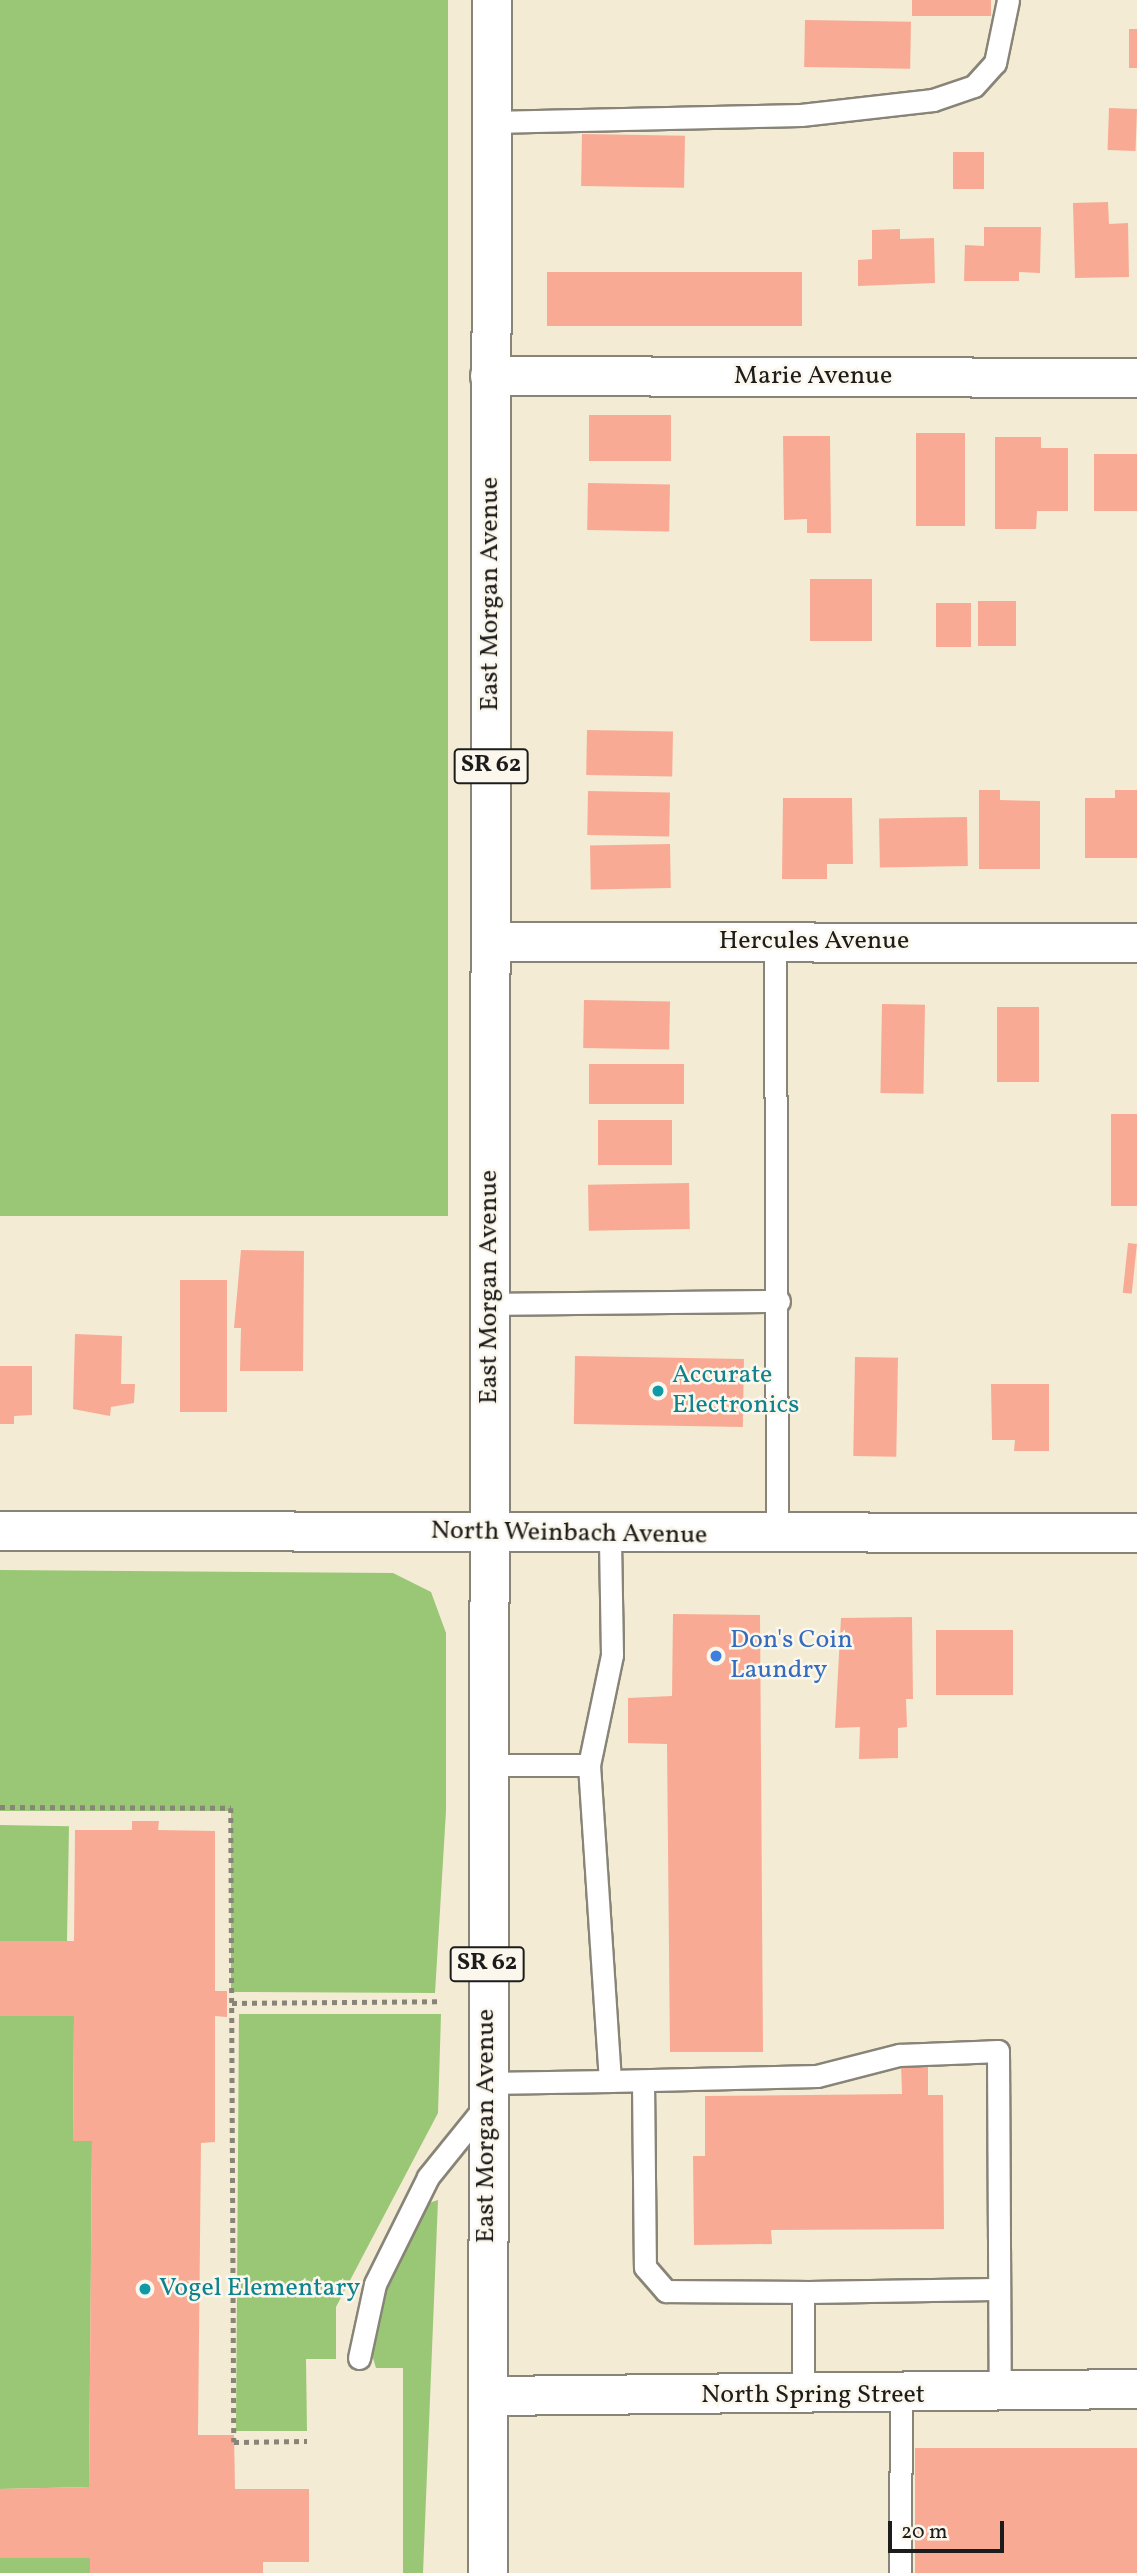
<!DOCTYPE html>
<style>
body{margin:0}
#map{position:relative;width:1137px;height:2573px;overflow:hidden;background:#f3ebd3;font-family:Vollkorn,serif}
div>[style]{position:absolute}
.green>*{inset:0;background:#99c775;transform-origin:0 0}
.building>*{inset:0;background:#f8aa95;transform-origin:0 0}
.path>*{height:4.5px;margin-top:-2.25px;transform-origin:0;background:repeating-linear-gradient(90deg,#888478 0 5px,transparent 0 10px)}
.roads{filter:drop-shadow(2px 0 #888478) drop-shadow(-2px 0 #888478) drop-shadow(0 2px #888478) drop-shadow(0 -2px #888478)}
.service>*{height:21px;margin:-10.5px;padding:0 10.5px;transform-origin:10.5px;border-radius:10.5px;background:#fff}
.minor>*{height:38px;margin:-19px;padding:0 19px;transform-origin:19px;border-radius:19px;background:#fff}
.secondary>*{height:38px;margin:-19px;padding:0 19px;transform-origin:19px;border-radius:19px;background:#fff}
.primary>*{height:38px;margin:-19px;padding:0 19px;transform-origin:19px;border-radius:19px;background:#fff}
.dots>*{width:19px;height:19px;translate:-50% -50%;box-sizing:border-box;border:4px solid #fbf7ec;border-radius:50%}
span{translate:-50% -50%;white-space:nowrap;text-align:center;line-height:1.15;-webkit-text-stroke:5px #fbf7ec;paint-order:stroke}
.shield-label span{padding:2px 5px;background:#fbf7ec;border:2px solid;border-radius:5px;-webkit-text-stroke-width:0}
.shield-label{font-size:24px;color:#1c1c1c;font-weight:700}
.street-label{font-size:26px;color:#1c1c1c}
.culture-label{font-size:26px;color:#0d838f}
.left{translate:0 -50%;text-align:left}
.shop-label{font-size:26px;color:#366cbe}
.scale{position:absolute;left:888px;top:2521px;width:116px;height:32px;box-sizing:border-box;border:4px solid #1c1c1c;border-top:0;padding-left:9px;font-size:21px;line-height:24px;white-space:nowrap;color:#1c1c1c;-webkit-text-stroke:5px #fbf7ec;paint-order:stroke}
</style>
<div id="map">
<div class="green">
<i style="left:0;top:0;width:448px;height:1216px"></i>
<i style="clip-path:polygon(0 1570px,393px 1573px,431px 1592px,446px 1633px,446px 1811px,435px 1993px,231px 1992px,231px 1811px,0 1811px)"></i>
<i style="left:0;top:1825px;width:69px;height:119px;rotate:1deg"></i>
<i style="clip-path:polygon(239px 2014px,441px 2014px,438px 2113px,336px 2307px,336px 2359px,306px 2359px,307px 2431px,236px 2431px)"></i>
<i style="clip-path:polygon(0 2016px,74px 2016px,73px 2140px,92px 2141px,89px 2487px,0 2489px)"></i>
<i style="clip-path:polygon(438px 2200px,423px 2573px,403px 2573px,403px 2368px,376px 2368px,369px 2345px,374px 2318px,426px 2204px)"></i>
<i style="left:0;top:2558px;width:90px;height:15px"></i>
</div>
<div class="building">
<i style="left:912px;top:0;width:79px;height:16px"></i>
<i style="left:805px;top:20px;width:106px;height:47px;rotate:1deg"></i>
<i style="left:1129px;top:29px;width:8px;height:39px"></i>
<i style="left:1109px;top:108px;width:28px;height:42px;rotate:2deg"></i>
<i style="left:582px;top:134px;width:103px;height:52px;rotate:1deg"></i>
<i style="left:953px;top:152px;width:31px;height:37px"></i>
<i style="clip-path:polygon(1108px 202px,1109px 224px,1128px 223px,1129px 277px,1075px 278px,1073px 203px)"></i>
<i style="clip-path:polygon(984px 227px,1041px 227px,1040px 273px,1019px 272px,1019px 281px,964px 281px,965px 245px,984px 246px)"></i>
<i style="clip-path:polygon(900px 229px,900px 239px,934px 238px,935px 283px,858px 286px,858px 260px,872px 259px,872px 230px)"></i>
<i style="left:547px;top:272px;width:255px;height:54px"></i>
<i style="left:589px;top:415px;width:82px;height:46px"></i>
<i style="left:916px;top:433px;width:49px;height:93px"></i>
<i style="clip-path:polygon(783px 436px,830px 436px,831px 533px,807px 533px,807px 519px,784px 520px)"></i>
<i style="clip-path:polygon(995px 437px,1041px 437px,1041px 448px,1068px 448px,1068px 511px,1037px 511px,1036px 529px,995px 529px)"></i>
<i style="left:1094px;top:454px;width:43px;height:57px"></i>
<i style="left:588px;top:483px;width:82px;height:47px;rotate:1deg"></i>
<i style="left:810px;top:579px;width:62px;height:62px"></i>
<i style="left:978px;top:601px;width:38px;height:45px"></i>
<i style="left:936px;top:603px;width:35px;height:44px"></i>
<i style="left:587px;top:730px;width:86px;height:45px;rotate:1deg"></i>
<i style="clip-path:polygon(979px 790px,1000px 790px,1000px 800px,1040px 801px,1040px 869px,979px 869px)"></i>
<i style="clip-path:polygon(1115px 790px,1137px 790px,1137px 858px,1085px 858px,1085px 798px,1115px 798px)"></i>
<i style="left:588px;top:791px;width:82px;height:44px;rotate:1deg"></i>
<i style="clip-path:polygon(783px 798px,852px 798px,853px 864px,827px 864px,827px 879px,782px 879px)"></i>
<i style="left:967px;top:817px;width:49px;height:88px;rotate:89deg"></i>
<i style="left:670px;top:844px;width:44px;height:80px;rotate:89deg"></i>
<i style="left:584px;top:1000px;width:86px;height:48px;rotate:1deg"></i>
<i style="left:882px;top:1004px;width:43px;height:89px;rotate:1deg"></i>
<i style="left:997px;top:1007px;width:42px;height:75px"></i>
<i style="left:589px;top:1064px;width:95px;height:40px"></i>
<i style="left:1111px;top:1114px;width:26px;height:92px"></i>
<i style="left:598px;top:1120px;width:74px;height:45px"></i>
<i style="left:689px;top:1183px;width:46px;height:101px;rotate:89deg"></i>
<i style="left:1128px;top:1243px;width:9px;height:50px;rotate:6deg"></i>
<i style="clip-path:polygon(241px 1250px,304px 1251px,303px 1371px,240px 1371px,241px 1328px,234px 1328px)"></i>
<i style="left:227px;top:1280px;width:132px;height:47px;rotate:90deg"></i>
<i style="clip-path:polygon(75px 1334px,122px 1336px,121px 1384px,135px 1384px,134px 1403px,111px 1407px,110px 1416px,73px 1409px)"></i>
<i style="left:575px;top:1356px;width:169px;height:68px;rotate:1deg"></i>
<i style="left:855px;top:1357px;width:43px;height:99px;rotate:1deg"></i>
<i style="clip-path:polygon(0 1366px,32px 1366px,32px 1415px,14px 1416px,14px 1424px,0 1424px)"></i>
<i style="clip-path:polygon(991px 1384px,1049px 1384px,1049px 1451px,1014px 1451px,1015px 1440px,992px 1440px)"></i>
<i style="clip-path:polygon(673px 1614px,760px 1615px,763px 2052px,670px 2052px,667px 1744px,628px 1743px,628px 1698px,672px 1696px)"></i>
<i style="clip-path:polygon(912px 1617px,913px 1699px,906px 1699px,907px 1727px,898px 1728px,898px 1758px,859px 1759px,860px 1727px,835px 1728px,841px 1618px)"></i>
<i style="left:936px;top:1630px;width:77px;height:65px"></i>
<i style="clip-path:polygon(132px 1821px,159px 1821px,158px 1830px,215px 1831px,215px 1991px,227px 1991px,227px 2017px,215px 2016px,215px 2142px,201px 2143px,198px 2435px,234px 2435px,235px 2489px,309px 2489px,309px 2562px,263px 2562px,263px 2573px,90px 2573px,90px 2558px,0 2558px,0 2489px,89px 2487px,92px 2141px,73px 2141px,74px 2016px,0 2016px,0 1941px,74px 1941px,75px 1830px,132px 1830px)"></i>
<i style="clip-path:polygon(928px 2062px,928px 2095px,943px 2095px,944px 2229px,771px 2230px,772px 2244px,694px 2245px,693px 2156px,705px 2156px,705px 2096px,902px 2094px,901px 2063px)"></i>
<i style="left:1137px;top:2448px;width:125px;height:222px;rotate:90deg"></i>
</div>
<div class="path">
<i style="left:0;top:1807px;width:231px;rotate:0.2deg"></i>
<i style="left:231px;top:1808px;width:634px;rotate:89.73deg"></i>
<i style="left:234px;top:2442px;width:73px;rotate:-0.8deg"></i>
<i style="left:232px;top:2003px;width:209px;rotate:-0.5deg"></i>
</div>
<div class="roads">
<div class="service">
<i style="left:491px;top:122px;width:310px;rotate:-1.3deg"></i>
<i style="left:801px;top:115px;width:133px;rotate:-6.5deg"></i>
<i style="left:933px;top:100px;width:43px;rotate:-18.9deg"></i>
<i style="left:974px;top:86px;width:31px;rotate:-48deg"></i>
<i style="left:995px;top:63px;width:64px;rotate:-78.3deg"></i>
<i style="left:775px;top:942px;width:595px;rotate:89.81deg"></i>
<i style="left:491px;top:1304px;width:288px;rotate:-0.6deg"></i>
<i style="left:487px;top:1765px;width:102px"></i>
<i style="left:589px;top:1765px;width:112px;rotate:-78.2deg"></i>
<i style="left:612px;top:1655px;width:120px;rotate:-91deg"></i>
<i style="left:610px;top:2081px;width:207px;rotate:-1.4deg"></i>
<i style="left:817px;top:2076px;width:85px;rotate:-14.4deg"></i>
<i style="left:899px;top:2055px;width:99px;rotate:-2.3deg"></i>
<i style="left:998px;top:2051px;width:342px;rotate:89.7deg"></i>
<i style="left:643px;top:2081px;width:186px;rotate:89.4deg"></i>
<i style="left:645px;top:2267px;width:32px;rotate:49deg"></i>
<i style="left:666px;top:2291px;width:137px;rotate:0.4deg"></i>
<i style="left:487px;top:2083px;width:123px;rotate:-0.9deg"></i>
<i style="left:610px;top:2081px;width:317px;rotate:-93.8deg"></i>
<i style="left:359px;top:2358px;width:76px;rotate:-77.8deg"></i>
<i style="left:375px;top:2284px;width:119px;rotate:-63.6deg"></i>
<i style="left:428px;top:2177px;width:92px;rotate:-51.1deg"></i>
<i style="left:803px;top:2397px;width:105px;rotate:-90deg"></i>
<i style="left:803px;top:2292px;width:196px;rotate:-0.9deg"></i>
<i style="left:900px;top:2573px;width:177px;rotate:-89.7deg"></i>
</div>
<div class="minor">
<i style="left:490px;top:376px;width:647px;rotate:0.18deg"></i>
<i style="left:492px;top:942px;width:645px;rotate:0.09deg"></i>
<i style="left:489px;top:2396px;width:648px;rotate:-0.62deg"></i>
</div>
<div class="secondary">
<i style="left:0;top:1531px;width:1137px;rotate:0.1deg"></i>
</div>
<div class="primary">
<i style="left:488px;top:2573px;width:2573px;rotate:-89.91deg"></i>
</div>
</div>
<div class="dots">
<i style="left:658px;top:1391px;background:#0f9aa8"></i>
<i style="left:716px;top:1656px;background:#3f7fe0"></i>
<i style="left:145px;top:2289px;background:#0f9aa8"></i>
</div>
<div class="shield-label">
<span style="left:491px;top:766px">SR 62</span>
<span style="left:487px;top:1964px">SR 62</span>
</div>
<div class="street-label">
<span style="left:813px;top:377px">Marie Avenue</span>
<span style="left:491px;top:594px;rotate:-90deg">East Morgan Avenue</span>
<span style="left:814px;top:942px">Hercules Avenue</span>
<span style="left:490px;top:1287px;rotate:-90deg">East Morgan Avenue</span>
<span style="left:569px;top:1534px;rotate:1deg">North Weinbach Avenue</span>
<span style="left:487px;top:2126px;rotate:-90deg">East Morgan Avenue</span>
<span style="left:813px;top:2396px">North Spring Street</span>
</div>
<div class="culture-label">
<span class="left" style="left:672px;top:1391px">Accurate<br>Electronics</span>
<span class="left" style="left:159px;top:2289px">Vogel Elementary</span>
</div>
<div class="shop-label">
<span class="left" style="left:730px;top:1656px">Don's Coin<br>Laundry</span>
</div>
<div class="scale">20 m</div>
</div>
